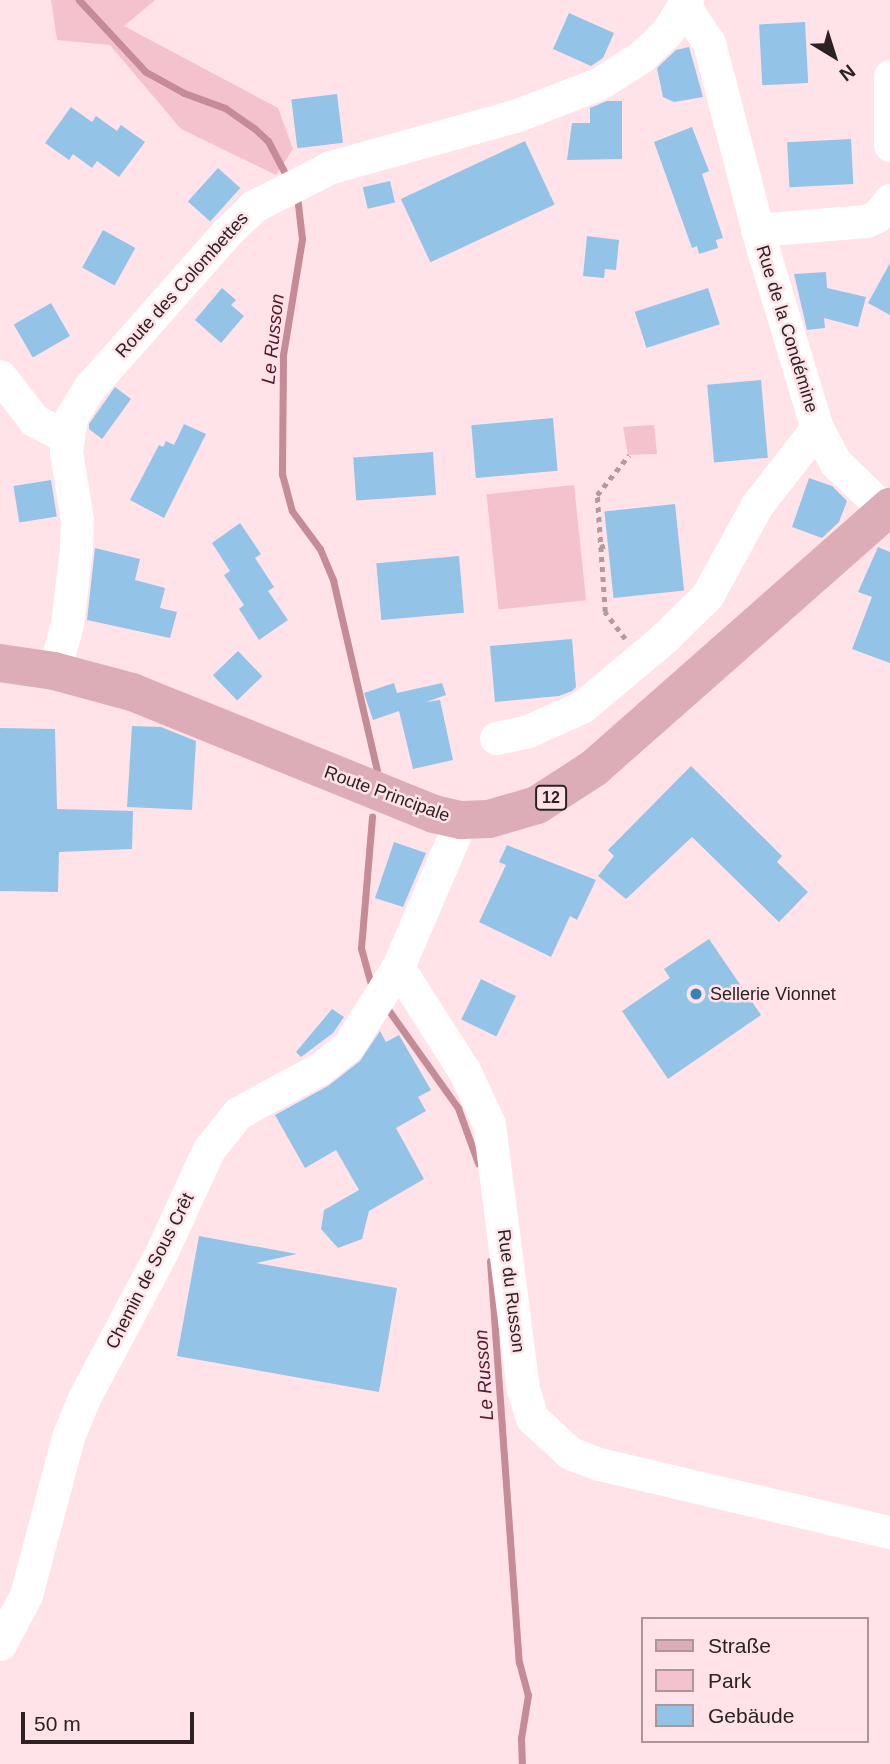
<!DOCTYPE html>
<meta charset="utf-8">
<style>
body{margin:0}
#map{position:relative;width:890px;height:1764px;overflow:hidden;background:#ffe3e8;font-family:Arial,sans-serif}
div>[style]{position:absolute}
.green>*{inset:0;background:#f3c2cc;transform-origin:0 0}
.stream>*{height:7px;margin:-3.5px;padding:0 3.5px;transform-origin:3.5px;border-radius:3.5px;background:#c58b97}
.building>*{inset:0;background:#94c3e8;transform-origin:0 0}
.path>*{height:4.5px;margin-top:-2.25px;transform-origin:0;background:repeating-linear-gradient(90deg,#b09b9f 0 5px,transparent 0 10px)}
.minor>*{height:33px;margin:-16.5px;padding:0 16.5px;transform-origin:16.5px;border-radius:16.5px;background:#fff}
.major>*{height:38px;margin:-19px;padding:0 19px;transform-origin:19px;border-radius:19px;background:#dcacb7}
.dots>*{width:19px;height:19px;translate:-50% -50%;box-sizing:border-box;border:4px solid #ffe3e8;border-radius:50%}
span{translate:-50% -50%;white-space:nowrap;text-align:center;line-height:1.15;-webkit-text-stroke:5px #ffe3e8;paint-order:stroke}
.shield-label span{padding:2px 5px;background:#ffe3e8;border:2px solid;border-radius:5px;-webkit-text-stroke-width:0}
.shield-label{font-size:16px;color:#2c2224;font-weight:700}
.street-label{font-size:18px;color:#2c2224}
.poi-label{font-size:18px;color:#2c2224}
.left{translate:0 -50%;text-align:left}
.water-label{font-size:19px;color:#5b152c;font-style:italic}
.legend{position:absolute;left:641px;top:1617px;width:228px;height:126px;box-sizing:border-box;background:#ffe3e8;border:2px solid #ab969a;margin:0;padding:9px 12px;list-style:none;font-size:21px;color:#2c2224}
.legend li{display:flex;align-items:center;gap:14px;height:35px}
.legend b{width:35px;border:2px solid #ab969a}
.north{position:absolute;left:799px;top:21px;width:70px;height:70px;-webkit-text-stroke:5px #ffe3e8;paint-order:stroke;rotate:142deg;font-size:19px;font-weight:700;line-height:28px;text-align:center;color:#2c2224}
.north::after{content:'';display:block;margin:auto;width:24px;height:32px;background:#2c2224;clip-path:polygon(50% 0,100% 100%,50% 72%,0 100%)}
.scale{position:absolute;left:21px;top:1712px;width:173px;height:32px;box-sizing:border-box;border:4px solid #2c2224;border-top:0;padding-left:9px;font-size:21px;line-height:24px;white-space:nowrap;color:#2c2224;-webkit-text-stroke:5px #ffe3e8;paint-order:stroke}
</style>
<div id="map">
<div class="green">
<i style="clip-path:polygon(51px 0,155px 0,124px 26px,278px 108px,293px 149px,276px 175px,181px 129px,110px 45px,57px 40px)"></i>
<i style="clip-path:polygon(654px 425px,657px 454px,628px 455px,623px 427px)"></i>
<i style="left:574px;top:485px;width:116px;height:88px;rotate:84deg"></i>
</div>
<div class="stream">
<i style="left:79px;top:0;width:98px;rotate:47.1deg"></i>
<i style="left:146px;top:72px;width:43px;rotate:28.9deg"></i>
<i style="left:184px;top:93px;width:44px;rotate:20.1deg"></i>
<i style="left:225px;top:108px;width:35px;rotate:35deg"></i>
<i style="left:254px;top:128px;width:19px;rotate:43deg"></i>
<i style="left:268px;top:141px;width:43px;rotate:62.2deg"></i>
<i style="left:297px;top:196px;width:43px;rotate:83.4deg"></i>
<i style="left:302px;top:239px;width:118px;rotate:99.3deg"></i>
<i style="left:283px;top:355px;width:119px;rotate:90.5deg"></i>
<i style="left:282px;top:474px;width:38px;rotate:75deg"></i>
<i style="left:292px;top:511px;width:47px;rotate:53.6deg"></i>
<i style="left:320px;top:549px;width:34px;rotate:67deg"></i>
<i style="left:333px;top:580px;width:195px;rotate:77deg"></i>
<i style="left:372px;top:988px;width:41px;rotate:-105.4deg"></i>
<i style="left:361px;top:948px;width:132px;rotate:-85.2deg"></i>
<i style="left:387px;top:1008px;width:123px;rotate:54.6deg"></i>
<i style="left:458px;top:1108px;width:59px;rotate:70deg"></i>
<i style="left:490px;top:1261px;width:402px;rotate:85.9deg"></i>
<i style="left:519px;top:1662px;width:34px;rotate:75deg"></i>
<i style="left:528px;top:1695px;width:44px;rotate:99.2deg"></i>
<i style="left:521px;top:1738px;width:26px;rotate:88deg"></i>
</div>
<div class="building">
<i style="clip-path:polygon(569px 13px,614px 33px,603px 58px,591px 66px,553px 49px)"></i>
<i style="left:805px;top:22px;width:61px;height:46px;rotate:87deg"></i>
<i style="clip-path:polygon(689px 47px,703px 97px,674px 102px,663px 97px,657px 68px,676px 50px)"></i>
<i style="left:337px;top:94px;width:49px;height:46px;rotate:83deg"></i>
<i style="clip-path:polygon(607px 101px,622px 101px,622px 159px,567px 160px,572px 123px,590px 123px,590px 108px)"></i>
<i style="clip-path:polygon(71px 107px,92px 122px,96px 116px,117px 131px,121px 125px,145px 142px,119px 177px,97px 161px,92px 168px,73px 154px,69px 160px,45px 143px)"></i>
<i style="clip-path:polygon(692px 127px,709px 171px,702px 174px,723px 238px,716px 240px,718px 248px,699px 254px,697px 246px,692px 248px,654px 142px)"></i>
<i style="left:851px;top:139px;width:45px;height:64px;rotate:87deg"></i>
<i style="left:525px;top:141px;width:70px;height:137px;rotate:65deg"></i>
<i style="left:218px;top:168px;width:30px;height:45px;rotate:42deg"></i>
<i style="left:390px;top:181px;width:22px;height:28px;rotate:77deg"></i>
<i style="left:103px;top:230px;width:37px;height:43px;rotate:29deg"></i>
<i style="clip-path:polygon(587px 236px,619px 240px,616px 270px,605px 269px,604px 278px,583px 276px)"></i>
<i style="clip-path:polygon(890px 263px,890px 315px,868px 303px)"></i>
<i style="clip-path:polygon(826px 272px,827px 288px,866px 297px,858px 327px,824px 318px,825px 328px,807px 330px,794px 274px)"></i>
<i style="clip-path:polygon(222px 288px,236px 300px,231px 305px,244px 316px,221px 343px,195px 320px)"></i>
<i style="left:708px;top:288px;width:38px;height:77px;rotate:72deg"></i>
<i style="left:51px;top:303px;width:38px;height:43px;rotate:60deg"></i>
<i style="left:761px;top:380px;width:78px;height:54px;rotate:85deg"></i>
<i style="clip-path:polygon(115px 387px,131px 399px,102px 439px,89px 429px,89px 424px)"></i>
<i style="left:553px;top:418px;width:53px;height:82px;rotate:85deg"></i>
<i style="clip-path:polygon(184px 424px,206px 434px,164px 518px,130px 500px,159px 445px,163px 447px,166px 441px,174px 445px)"></i>
<i style="left:433px;top:452px;width:43px;height:80px;rotate:86deg"></i>
<i style="clip-path:polygon(809px 478px,832px 486px,847px 501px,839px 522px,822px 538px,792px 527px)"></i>
<i style="left:51px;top:480px;width:37px;height:38px;rotate:81deg"></i>
<i style="left:675px;top:504px;width:87px;height:71px;rotate:84deg"></i>
<i style="clip-path:polygon(240px 523px,261px 554px,255px 558px,274px 587px,268px 591px,288px 620px,259px 640px,239px 609px,244px 605px,224px 575px,230px 571px,212px 543px)"></i>
<i style="clip-path:polygon(878px 547px,890px 552px,890px 663px,852px 649px,872px 597px,858px 592px)"></i>
<i style="clip-path:polygon(95px 548px,140px 559px,135px 580px,165px 588px,160px 608px,177px 612px,170px 638px,87px 620px)"></i>
<i style="left:459px;top:556px;width:57px;height:83px;rotate:85deg"></i>
<i style="clip-path:polygon(572px 639px,576px 687px,572px 691px,559px 696px,495px 702px,490px 646px)"></i>
<i style="left:238px;top:651px;width:35px;height:35px;rotate:46deg"></i>
<i style="clip-path:polygon(394px 683px,397px 693px,442px 683px,446px 695px,426px 702px,440px 700px,453px 760px,413px 769px,399px 711px,373px 720px,364px 693px)"></i>
<i style="clip-path:polygon(132px 726px,161px 727px,196px 741px,192px 810px,127px 807px)"></i>
<i style="clip-path:polygon(0 728px,55px 729px,57px 809px,133px 811px,132px 849px,59px 852px,58px 892px,0 891px)"></i>
<i style="clip-path:polygon(691px 766px,782px 856px,777px 862px,808px 892px,779px 922px,692px 837px,626px 899px,598px 876px,614px 856px,608px 850px)"></i>
<i style="clip-path:polygon(394px 842px,426px 853px,403px 907px,375px 898px)"></i>
<i style="clip-path:polygon(507px 845px,596px 880px,577px 920px,570px 916px,551px 957px,479px 922px,506px 865px,499px 862px)"></i>
<i style="clip-path:polygon(709px 939px,761px 1015px,668px 1079px,622px 1011px,670px 978px,664px 969px)"></i>
<i style="left:481px;top:979px;width:39px;height:45px;rotate:26deg"></i>
<i style="clip-path:polygon(332px 1009px,344px 1017px,333px 1033px,301px 1057px,296px 1052px)"></i>
<i style="clip-path:polygon(380px 1031px,386px 1042px,399px 1035px,431px 1090px,418px 1097px,426px 1111px,396px 1128px,424px 1179px,369px 1211px,362px 1239px,338px 1248px,321px 1229px,324px 1210px,359px 1190px,336px 1150px,305px 1168px,275px 1115px,328px 1086px,360px 1061px)"></i>
<i style="clip-path:polygon(199px 1236px,297px 1254px,256px 1263px,397px 1288px,379px 1392px,177px 1356px)"></i>
</div>
<div class="path">
<i style="left:600px;top:547px;width:7px;rotate:-16deg"></i>
<i style="left:625px;top:639px;width:34px;rotate:-127deg"></i>
<i style="left:605px;top:612px;width:117px;rotate:-93.9deg"></i>
<i style="left:597px;top:495px;width:51px;rotate:-51.3deg"></i>
</div>
<div class="minor">
<i style="left:686px;top:9px;width:41px;rotate:55.9deg"></i>
<i style="left:709px;top:43px;width:207px;rotate:75.4deg"></i>
<i style="left:761px;top:243px;width:193px;rotate:73.2deg"></i>
<i style="left:817px;top:428px;width:38px;rotate:62deg"></i>
<i style="left:835px;top:462px;width:76px;rotate:43.9deg"></i>
<i style="left:890px;top:76px;width:69px;rotate:90deg"></i>
<i style="left:757px;top:230px;width:109px;rotate:-4.7deg"></i>
<i style="left:866px;top:221px;width:12px;rotate:-24deg"></i>
<i style="left:877px;top:216px;width:21px;rotate:-51deg"></i>
<i style="left:0;top:376px;width:56px;rotate:52.3deg"></i>
<i style="left:34px;top:420px;width:36px;rotate:28deg"></i>
<i style="left:54px;top:671px;width:49px;rotate:-74.5deg"></i>
<i style="left:67px;top:624px;width:77px;rotate:-83.2deg"></i>
<i style="left:76px;top:548px;width:28px;rotate:-88deg"></i>
<i style="left:77px;top:520px;width:69px;rotate:-99.2deg"></i>
<i style="left:66px;top:452px;width:35px;rotate:-82deg"></i>
<i style="left:71px;top:417px;width:34px;rotate:-58deg"></i>
<i style="left:89px;top:388px;width:207px;rotate:-48.5deg"></i>
<i style="left:226px;top:233px;width:39px;rotate:-44deg"></i>
<i style="left:254px;top:206px;width:86px;rotate:-26.9deg"></i>
<i style="left:331px;top:167px;width:191px;rotate:-15.5deg"></i>
<i style="left:515px;top:116px;width:91px;rotate:-21.2deg"></i>
<i style="left:600px;top:83px;width:49px;rotate:-32.4deg"></i>
<i style="left:641px;top:57px;width:36px;rotate:-44deg"></i>
<i style="left:667px;top:32px;width:38px;rotate:-58deg"></i>
<i style="left:496px;top:738px;width:33px;rotate:-12deg"></i>
<i style="left:528px;top:731px;width:59px;rotate:-24deg"></i>
<i style="left:582px;top:707px;width:109px;rotate:-40.1deg"></i>
<i style="left:665px;top:637px;width:59px;rotate:-44.3deg"></i>
<i style="left:707px;top:596px;width:104px;rotate:-61.2deg"></i>
<i style="left:757px;top:505px;width:98px;rotate:-52.1deg"></i>
<i style="left:461px;top:820px;width:160px;rotate:113.2deg"></i>
<i style="left:398px;top:967px;width:125px;rotate:57.5deg"></i>
<i style="left:465px;top:1072px;width:57px;rotate:65.2deg"></i>
<i style="left:489px;top:1124px;width:267px;rotate:82.7deg"></i>
<i style="left:523px;top:1389px;width:30px;rotate:73deg"></i>
<i style="left:532px;top:1418px;width:52px;rotate:42.6deg"></i>
<i style="left:570px;top:1453px;width:31px;rotate:21deg"></i>
<i style="left:599px;top:1464px;width:299px;rotate:13.2deg"></i>
<i style="left:0;top:1644px;width:55px;rotate:-62deg"></i>
<i style="left:26px;top:1595px;width:163px;rotate:-75.1deg"></i>
<i style="left:68px;top:1437px;width:42px;rotate:-67.7deg"></i>
<i style="left:84px;top:1398px;width:166px;rotate:-62deg"></i>
<i style="left:162px;top:1251px;width:112px;rotate:-65.3deg"></i>
<i style="left:209px;top:1149px;width:46px;rotate:-51.1deg"></i>
<i style="left:238px;top:1113px;width:92px;rotate:-28.5deg"></i>
<i style="left:319px;top:1069px;width:37px;rotate:-38deg"></i>
<i style="left:348px;top:1046px;width:93px;rotate:-57.7deg"></i>
</div>
<div class="major">
<i style="left:0;top:663px;width:55px;rotate:8.4deg"></i>
<i style="left:54px;top:671px;width:81px;rotate:15.1deg"></i>
<i style="left:132px;top:692px;width:326px;rotate:22deg"></i>
<i style="left:434px;top:814px;width:28px;rotate:13deg"></i>
<i style="left:461px;top:820px;width:28px;rotate:-2deg"></i>
<i style="left:489px;top:819px;width:50px;rotate:-16.3deg"></i>
<i style="left:537px;top:805px;width:68px;rotate:-33deg"></i>
<i style="left:594px;top:768px;width:395px;rotate:-41.4deg"></i>
</div>
<div class="dots">
<i style="left:696px;top:994px;background:#3981b5"></i>
</div>
<div class="shield-label">
<span style="left:551px;top:798px">12</span>
</div>
<div class="street-label">
<span style="left:182px;top:285px;rotate:-48deg">Route des Colombettes</span>
<span style="left:787px;top:329px;rotate:73deg">Rue de la Condémine</span>
<span style="left:387px;top:794px;rotate:20deg">Route Principale</span>
<span style="left:150px;top:1271px;rotate:-63deg">Chemin de Sous Crêt</span>
<span style="left:511px;top:1291px;rotate:83deg">Rue du Russon</span>
</div>
<div class="poi-label">
<span class="left" style="left:710px;top:994px">Sellerie Vionnet</span>
</div>
<div class="water-label">
<span style="left:273px;top:339px;rotate:-84deg">Le Russon</span>
<span style="left:484px;top:1375px;rotate:-94deg">Le Russon</span>
</div>
<ul class="legend">
<li><b style="height:9px;background:#dcacb7"></b>Straße</li>
<li><b style="height:19px;background:#f3c2cc"></b>Park</li>
<li><b style="height:19px;background:#94c3e8"></b>Gebäude</li>
</ul>
<div class="north">N</div>
<div class="scale">50 m</div>
</div>
